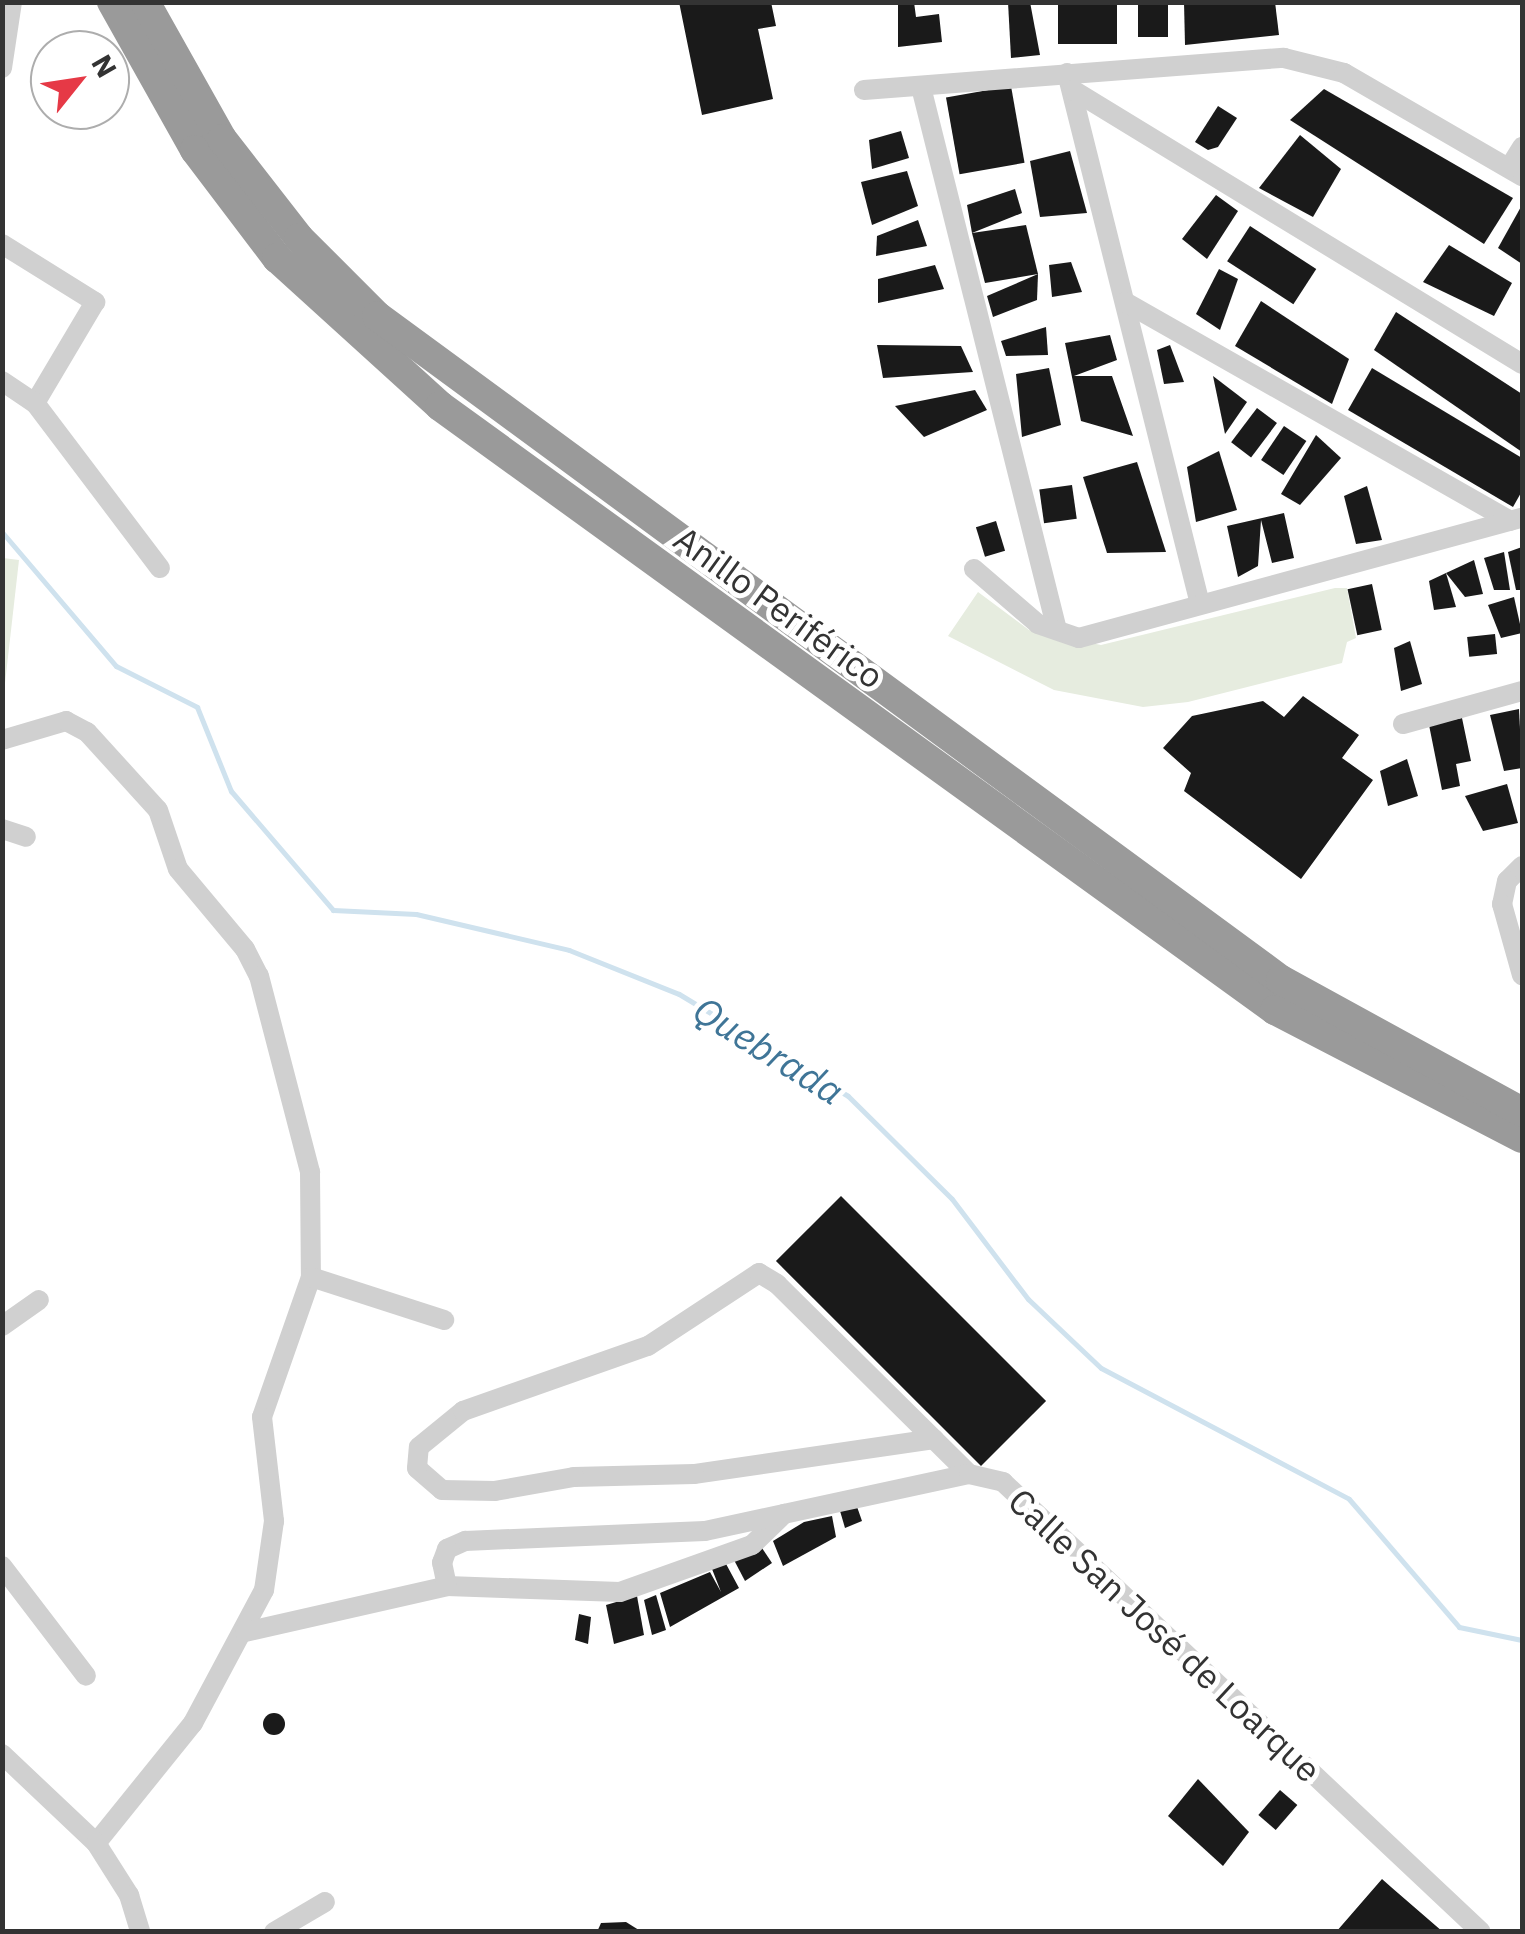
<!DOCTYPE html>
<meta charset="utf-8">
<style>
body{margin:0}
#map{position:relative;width:1525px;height:1934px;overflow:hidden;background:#fff;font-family:"IBM Plex Sans",sans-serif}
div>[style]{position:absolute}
.green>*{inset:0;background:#e6ecdf}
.stream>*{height:5px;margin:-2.5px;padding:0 2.5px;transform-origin:2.5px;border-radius:2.5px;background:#cfe2ee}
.building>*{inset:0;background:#1a1a1a;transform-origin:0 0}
.round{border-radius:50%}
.minor>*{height:20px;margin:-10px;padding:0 10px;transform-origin:10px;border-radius:10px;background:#d0d0d0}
.highway>*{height:30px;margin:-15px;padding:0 15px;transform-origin:15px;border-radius:15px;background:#9a9a9a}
span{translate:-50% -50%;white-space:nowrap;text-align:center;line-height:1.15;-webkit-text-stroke:10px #fff;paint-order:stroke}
.street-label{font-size:35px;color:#333}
.water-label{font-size:38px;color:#3f7597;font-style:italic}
.frame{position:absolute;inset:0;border:5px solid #333;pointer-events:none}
.north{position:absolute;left:30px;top:30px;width:100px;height:100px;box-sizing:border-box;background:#fff;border:2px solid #adadad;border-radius:50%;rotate:60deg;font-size:28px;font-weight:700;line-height:40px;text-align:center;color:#333}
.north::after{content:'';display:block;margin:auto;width:35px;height:45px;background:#e63946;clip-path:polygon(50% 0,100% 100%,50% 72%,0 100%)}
</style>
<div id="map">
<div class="green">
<i style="clip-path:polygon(3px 558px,19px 560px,4px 692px,2px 692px)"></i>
<i style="clip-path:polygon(1335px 588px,1347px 588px,1356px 638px,1347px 642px,1342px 663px,1188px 702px,1143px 707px,1054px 690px,948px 636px,978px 592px,1029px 630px,1101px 645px)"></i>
</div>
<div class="stream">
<i style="left:2px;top:532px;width:176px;rotate:49.6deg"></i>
<i style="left:116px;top:666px;width:91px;rotate:26.8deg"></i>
<i style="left:197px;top:707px;width:91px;rotate:68deg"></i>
<i style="left:231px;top:791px;width:157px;rotate:49.4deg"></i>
<i style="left:333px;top:910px;width:83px;rotate:2.8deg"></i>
<i style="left:416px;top:914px;width:157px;rotate:13.2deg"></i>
<i style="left:569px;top:950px;width:118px;rotate:21.8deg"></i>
<i style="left:679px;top:994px;width:197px;rotate:31.1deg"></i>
<i style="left:848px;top:1096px;width:146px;rotate:44.7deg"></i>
<i style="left:952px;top:1199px;width:126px;rotate:52.8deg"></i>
<i style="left:1028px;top:1299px;width:100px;rotate:43.4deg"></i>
<i style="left:1101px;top:1368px;width:280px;rotate:27.8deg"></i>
<i style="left:1349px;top:1499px;width:169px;rotate:49.3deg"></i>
<i style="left:1459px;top:1627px;width:64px;rotate:11.7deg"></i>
</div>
<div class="building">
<i style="clip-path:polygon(679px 2px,771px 2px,776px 26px,758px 29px,773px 99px,702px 115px)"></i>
<i style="clip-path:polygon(898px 2px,914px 2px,916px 17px,939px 14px,942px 42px,898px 47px)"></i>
<i style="clip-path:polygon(1008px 2px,1030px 2px,1040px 55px,1011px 58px)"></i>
<i style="left:1058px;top:2px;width:59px;height:42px"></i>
<i style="left:1138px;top:2px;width:30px;height:35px"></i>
<i style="clip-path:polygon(1184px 2px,1275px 2px,1279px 35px,1185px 45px)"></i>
<i style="left:1011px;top:86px;width:78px;height:66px;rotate:80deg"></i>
<i style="clip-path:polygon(1324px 89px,1513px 198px,1484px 244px,1290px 120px)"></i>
<i style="clip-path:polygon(1218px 106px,1237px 118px,1218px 147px,1208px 150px,1195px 142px)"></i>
<i style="clip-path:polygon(901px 131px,909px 158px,872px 169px,869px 140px)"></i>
<i style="clip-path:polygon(1300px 135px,1341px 169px,1313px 217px,1259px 188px)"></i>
<i style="clip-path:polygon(1070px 151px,1087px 213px,1040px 217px,1030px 161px)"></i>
<i style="clip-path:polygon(907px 171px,918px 206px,872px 225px,861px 182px)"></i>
<i style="clip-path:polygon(1015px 189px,1022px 213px,972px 233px,967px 205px)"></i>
<i style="clip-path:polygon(1216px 195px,1238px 211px,1207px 259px,1182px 239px)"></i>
<i style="clip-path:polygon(1522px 205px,1522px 264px,1498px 248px)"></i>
<i style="clip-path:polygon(918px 220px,927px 246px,876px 256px,877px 236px)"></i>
<i style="clip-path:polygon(1026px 225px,1038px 274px,985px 283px,972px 233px)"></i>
<i style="left:1250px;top:226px;width:79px;height:42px;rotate:33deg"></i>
<i style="clip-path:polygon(1449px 245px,1512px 283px,1494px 316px,1423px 282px)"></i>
<i style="clip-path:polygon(1071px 262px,1082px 292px,1052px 297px,1049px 265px)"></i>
<i style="clip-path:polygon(935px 265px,944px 289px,878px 303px,878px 279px)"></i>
<i style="clip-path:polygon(1219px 269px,1238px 279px,1220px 330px,1196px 314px)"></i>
<i style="clip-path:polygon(1038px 274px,1037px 300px,993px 317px,987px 296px)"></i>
<i style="clip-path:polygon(1261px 301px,1349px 359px,1332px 404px,1235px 346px)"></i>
<i style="clip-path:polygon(1396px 312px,1522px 394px,1522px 452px,1374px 350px)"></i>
<i style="clip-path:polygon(1046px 327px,1048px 355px,1006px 356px,1001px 341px)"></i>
<i style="clip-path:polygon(1110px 335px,1117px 360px,1074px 376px,1112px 376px,1133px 436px,1081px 421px,1065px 343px)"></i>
<i style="clip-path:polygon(877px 345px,961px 346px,973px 372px,883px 378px)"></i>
<i style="clip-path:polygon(1170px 345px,1184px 382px,1164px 384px,1157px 350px)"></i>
<i style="clip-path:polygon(1049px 368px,1061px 425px,1022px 437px,1016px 374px)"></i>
<i style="clip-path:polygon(1372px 368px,1522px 458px,1522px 491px,1513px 507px,1348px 410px)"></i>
<i style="clip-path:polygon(1213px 376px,1247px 402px,1225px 434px)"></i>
<i style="clip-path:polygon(975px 390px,987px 410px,924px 437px,895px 406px)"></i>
<i style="left:1257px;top:408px;width:25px;height:43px;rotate:37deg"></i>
<i style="left:1284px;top:426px;width:27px;height:41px;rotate:34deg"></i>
<i style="clip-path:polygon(1316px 435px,1341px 458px,1300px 505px,1281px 494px)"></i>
<i style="clip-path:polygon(1219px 451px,1237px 510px,1196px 522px,1187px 467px)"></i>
<i style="clip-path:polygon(1137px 462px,1166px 552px,1107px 553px,1083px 477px)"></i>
<i style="left:1072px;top:485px;width:34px;height:33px;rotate:82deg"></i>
<i style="clip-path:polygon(1367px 486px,1382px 540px,1356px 544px,1344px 496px)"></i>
<i style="clip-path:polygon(1284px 513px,1294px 558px,1272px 563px,1261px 520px,1258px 566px,1238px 577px,1227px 526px)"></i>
<i style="left:996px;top:521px;width:31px;height:21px;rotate:73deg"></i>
<i style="clip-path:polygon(1522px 547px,1522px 590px,1516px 590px,1508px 552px)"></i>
<i style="clip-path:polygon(1504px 552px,1510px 590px,1494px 590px,1484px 558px)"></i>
<i style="clip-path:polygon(1474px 560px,1483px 594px,1465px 597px,1446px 573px)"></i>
<i style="clip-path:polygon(1446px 573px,1456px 607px,1434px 610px,1429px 581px)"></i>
<i style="left:1372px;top:584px;width:47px;height:25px;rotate:78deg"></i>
<i style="clip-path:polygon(1514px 597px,1522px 633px,1501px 638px,1488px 605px)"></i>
<i style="left:1495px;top:634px;width:20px;height:28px;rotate:84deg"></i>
<i style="clip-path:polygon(1410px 641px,1422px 684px,1401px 691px,1394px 648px)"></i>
<i style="clip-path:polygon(1303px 696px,1359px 735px,1342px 758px,1373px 780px,1301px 879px,1184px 791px,1191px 773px,1163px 748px,1192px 716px,1263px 701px,1284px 717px)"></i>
<i style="clip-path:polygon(1519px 709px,1522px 768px,1504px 771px,1490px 715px)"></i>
<i style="clip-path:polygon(1462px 718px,1471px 761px,1456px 764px,1460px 786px,1442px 790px,1429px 725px)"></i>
<i style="clip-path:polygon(1407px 759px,1418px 796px,1388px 806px,1380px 771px)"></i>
<i style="clip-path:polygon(1507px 784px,1518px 823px,1483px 831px,1465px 796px)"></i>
<i style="left:841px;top:1196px;width:290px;height:92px;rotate:45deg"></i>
<i style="clip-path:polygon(855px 1501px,862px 1521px,845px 1528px,838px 1504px)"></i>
<i style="clip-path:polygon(832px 1516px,836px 1537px,783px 1566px,773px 1541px,804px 1522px)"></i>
<i style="clip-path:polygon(760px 1545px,772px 1563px,745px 1581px,734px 1560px)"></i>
<i style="clip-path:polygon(725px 1562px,739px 1588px,670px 1627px,660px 1593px,710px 1572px,721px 1592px,712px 1569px)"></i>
<i style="clip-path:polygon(656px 1595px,666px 1630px,652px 1635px,644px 1600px)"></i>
<i style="clip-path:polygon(637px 1596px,644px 1635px,614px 1644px,606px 1605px)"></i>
<i style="clip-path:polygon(579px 1614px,591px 1617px,588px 1644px,575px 1640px)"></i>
<i class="round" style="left:263px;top:1713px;width:22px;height:22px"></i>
<i style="clip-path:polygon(1198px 1779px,1249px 1832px,1223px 1866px,1168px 1816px)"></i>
<i style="left:1280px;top:1790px;width:23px;height:33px;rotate:41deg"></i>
<i style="clip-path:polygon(1382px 1879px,1391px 1887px,1443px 1932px,1336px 1932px)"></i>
<i style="clip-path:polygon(626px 1922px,642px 1932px,597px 1932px,601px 1923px)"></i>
</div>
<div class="minor">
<i style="left:2px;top:68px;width:67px;rotate:-81.4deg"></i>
<i style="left:1067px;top:73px;width:547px;rotate:75.94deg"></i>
<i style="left:921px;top:87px;width:560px;rotate:75.94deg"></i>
<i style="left:864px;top:90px;width:421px;rotate:-4.4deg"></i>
<i style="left:1284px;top:58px;width:62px;rotate:14deg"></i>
<i style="left:1344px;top:73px;width:206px;rotate:30.1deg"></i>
<i style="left:1073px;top:90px;width:526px;rotate:31.39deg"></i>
<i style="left:1509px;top:168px;width:25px;rotate:-58deg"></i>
<i style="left:2px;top:244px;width:110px;rotate:31.9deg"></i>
<i style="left:95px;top:302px;width:117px;rotate:120.7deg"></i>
<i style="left:1125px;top:302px;width:443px;rotate:29.6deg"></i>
<i style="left:2px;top:381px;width:40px;rotate:34deg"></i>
<i style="left:35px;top:403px;width:207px;rotate:52.9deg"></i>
<i style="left:974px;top:569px;width:84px;rotate:40.7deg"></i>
<i style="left:1038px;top:624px;width:43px;rotate:18.9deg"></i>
<i style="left:1079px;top:638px;width:459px;rotate:-15.2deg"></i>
<i style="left:1403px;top:724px;width:123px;rotate:-15.5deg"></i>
<i style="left:2px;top:740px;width:67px;rotate:-16.5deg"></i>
<i style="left:66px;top:721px;width:24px;rotate:28deg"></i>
<i style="left:87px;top:732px;width:105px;rotate:47.7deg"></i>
<i style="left:158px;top:810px;width:62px;rotate:71.3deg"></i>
<i style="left:178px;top:869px;width:104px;rotate:50.1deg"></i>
<i style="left:245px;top:949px;width:30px;rotate:63deg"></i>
<i style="left:259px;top:976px;width:203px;rotate:75.4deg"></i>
<i style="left:310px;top:1172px;width:105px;rotate:89.5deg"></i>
<i style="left:311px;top:1277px;width:148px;rotate:109.3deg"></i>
<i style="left:262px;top:1417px;width:105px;rotate:83.4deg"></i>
<i style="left:274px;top:1521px;width:70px;rotate:98.2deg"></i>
<i style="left:264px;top:1590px;width:151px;rotate:118.1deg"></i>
<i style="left:193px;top:1723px;width:154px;rotate:128.9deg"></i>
<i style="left:2px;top:829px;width:25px;rotate:18deg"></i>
<i style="left:1522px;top:866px;width:21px;rotate:135deg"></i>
<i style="left:1507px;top:881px;width:24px;rotate:102deg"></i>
<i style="left:1502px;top:904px;width:74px;rotate:74.3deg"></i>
<i style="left:311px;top:1277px;width:140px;rotate:17.9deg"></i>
<i style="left:2px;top:1326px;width:45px;rotate:-35.1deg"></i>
<i style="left:934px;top:1439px;width:243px;rotate:171.7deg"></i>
<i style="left:694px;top:1474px;width:120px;rotate:178.6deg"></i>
<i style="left:574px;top:1477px;width:80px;rotate:170deg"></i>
<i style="left:495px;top:1491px;width:53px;rotate:-178.9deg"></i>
<i style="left:442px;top:1490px;width:33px;rotate:-139deg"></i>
<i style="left:417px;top:1468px;width:21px;rotate:-85deg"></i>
<i style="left:419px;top:1447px;width:57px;rotate:-39.3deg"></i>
<i style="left:463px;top:1411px;width:196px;rotate:-19.4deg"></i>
<i style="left:648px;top:1346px;width:133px;rotate:-33.3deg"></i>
<i style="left:759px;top:1273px;width:21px;rotate:31deg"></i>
<i style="left:777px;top:1284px;width:270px;rotate:44.7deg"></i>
<i style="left:2px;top:1566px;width:138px;rotate:52.6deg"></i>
<i style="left:447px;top:1586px;width:173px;rotate:2deg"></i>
<i style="left:620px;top:1592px;width:140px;rotate:-19.6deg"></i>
<i style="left:752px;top:1545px;width:45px;rotate:-44.1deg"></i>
<i style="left:245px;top:1632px;width:207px;rotate:-12.8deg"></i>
<i style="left:447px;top:1586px;width:24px;rotate:-102deg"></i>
<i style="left:442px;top:1563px;width:15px;rotate:-70deg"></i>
<i style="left:447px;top:1549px;width:20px;rotate:-24deg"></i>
<i style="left:465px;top:1541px;width:240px;rotate:-2.4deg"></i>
<i style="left:705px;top:1531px;width:270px;rotate:-12.2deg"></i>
<i style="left:969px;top:1474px;width:35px;rotate:13deg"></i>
<i style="left:1003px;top:1482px;width:656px;rotate:43.27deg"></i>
<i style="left:2px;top:1754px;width:129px;rotate:43.4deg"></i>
<i style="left:96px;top:1843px;width:62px;rotate:57.6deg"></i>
<i style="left:129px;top:1895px;width:39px;rotate:73deg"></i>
<i style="left:274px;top:1932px;width:59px;rotate:-30.5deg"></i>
</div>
<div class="highway">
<i style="left:112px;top:2px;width:170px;rotate:60.7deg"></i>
<i style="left:195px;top:150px;width:136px;rotate:52.8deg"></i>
<i style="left:277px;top:258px;width:220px;rotate:42.2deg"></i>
<i style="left:440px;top:406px;width:1031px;rotate:35.88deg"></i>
<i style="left:1275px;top:1010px;width:278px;rotate:27.4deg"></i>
<i style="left:145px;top:2px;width:157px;rotate:60.7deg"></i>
<i style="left:222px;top:139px;width:125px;rotate:52.1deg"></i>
<i style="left:299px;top:238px;width:110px;rotate:45deg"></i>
<i style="left:377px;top:316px;width:1122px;rotate:36.3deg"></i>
<i style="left:1281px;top:980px;width:275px;rotate:28.7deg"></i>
</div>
<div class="street-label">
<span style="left:779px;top:607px;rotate:36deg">Anillo Periférico</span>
<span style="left:1165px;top:1635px;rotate:43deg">Calle San José de Loarque</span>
</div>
<div class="water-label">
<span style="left:769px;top:1050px;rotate:32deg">Quebrada</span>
</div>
<div class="frame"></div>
<div class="north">N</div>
</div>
